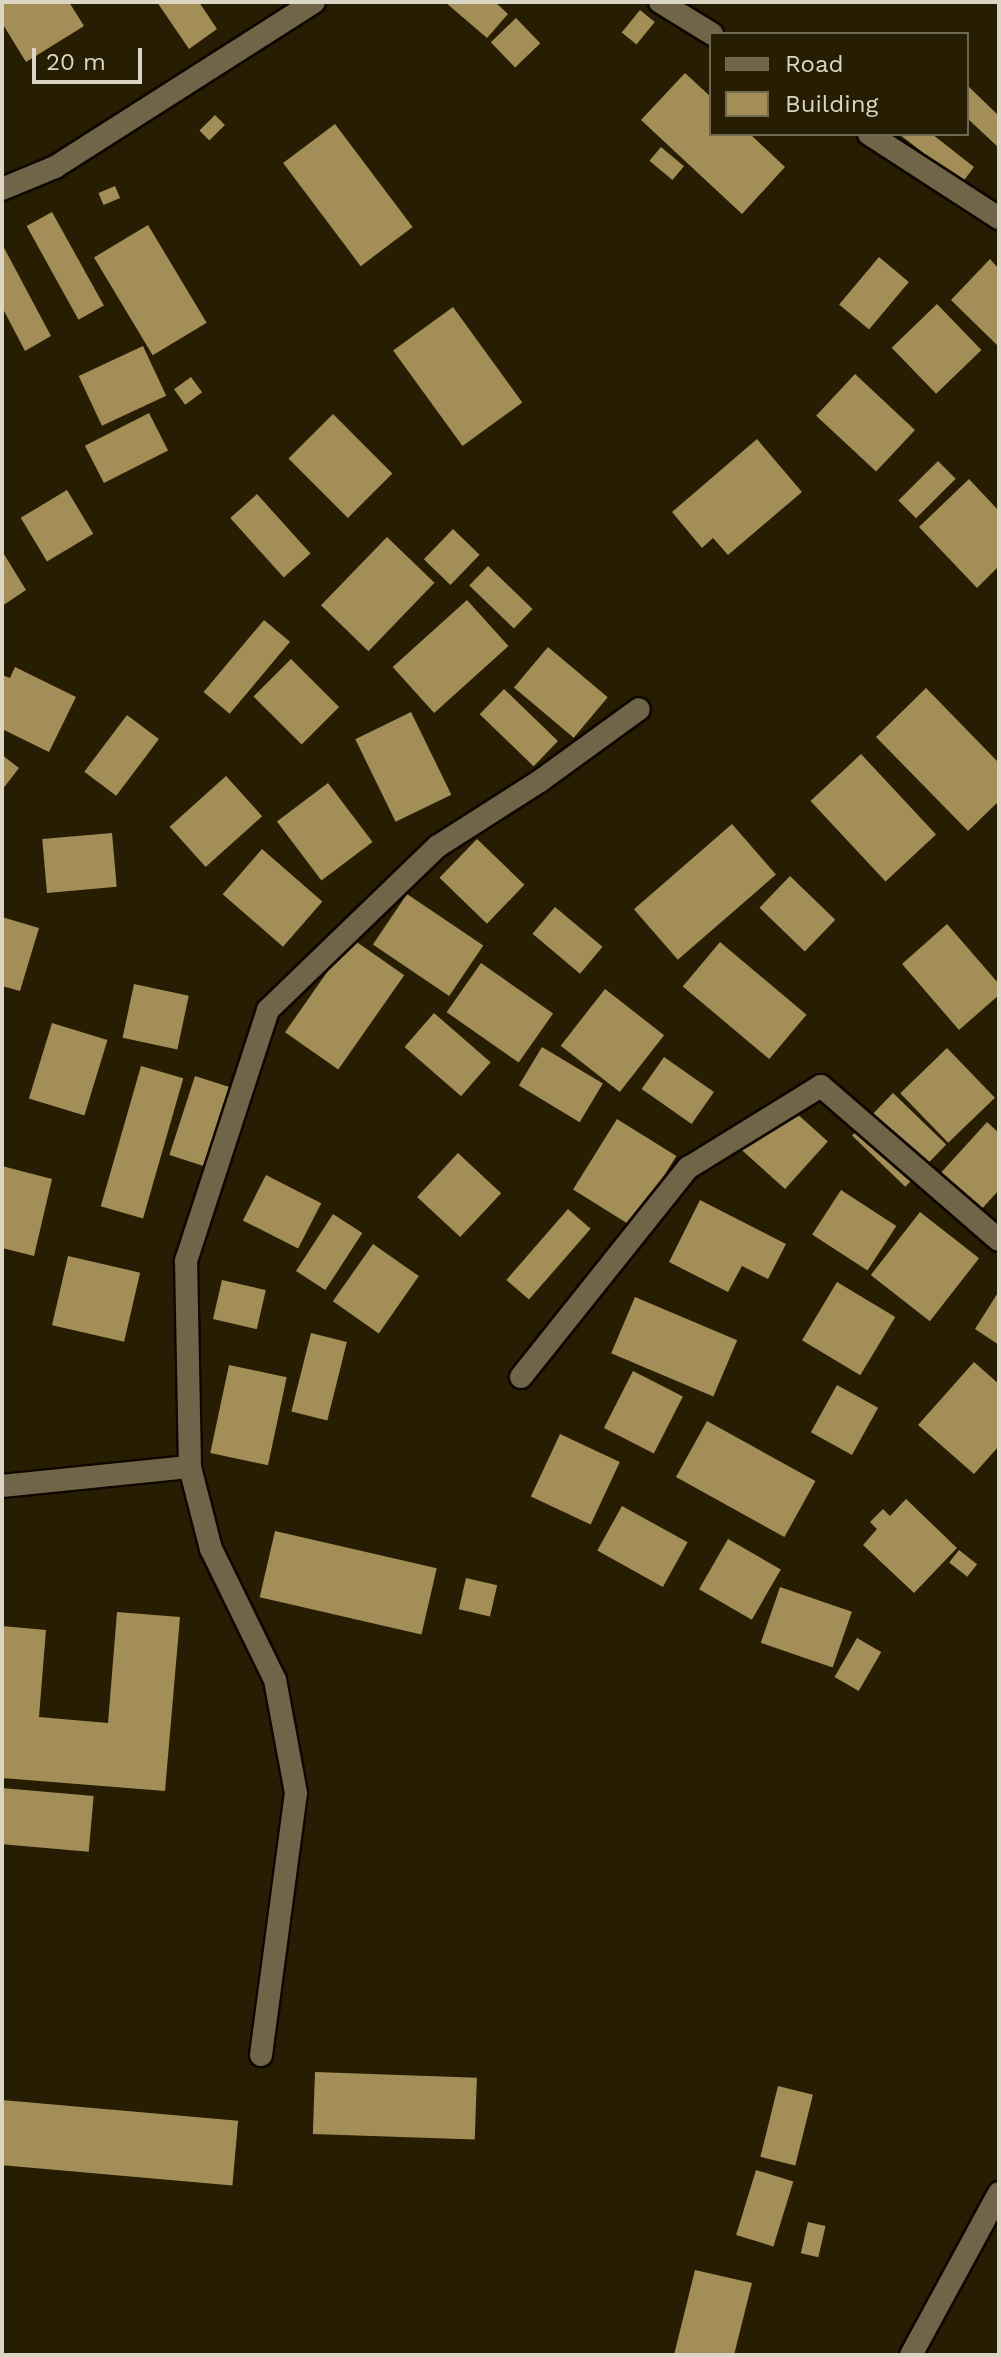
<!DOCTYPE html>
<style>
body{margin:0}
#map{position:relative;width:1001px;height:2357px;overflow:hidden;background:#261d03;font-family:"Work Sans",sans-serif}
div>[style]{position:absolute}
.building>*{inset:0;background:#a28e56;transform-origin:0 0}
.roads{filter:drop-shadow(2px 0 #0f0700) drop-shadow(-2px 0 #0f0700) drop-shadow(0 2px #0f0700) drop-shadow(0 -2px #0f0700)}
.minor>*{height:22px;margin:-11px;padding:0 11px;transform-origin:11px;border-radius:11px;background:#706549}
span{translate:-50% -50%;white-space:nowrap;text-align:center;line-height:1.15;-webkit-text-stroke:8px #261d03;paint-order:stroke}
.frame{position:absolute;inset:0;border:4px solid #dbd5c6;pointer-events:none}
.legend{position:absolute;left:709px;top:32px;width:260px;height:104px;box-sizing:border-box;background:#261d03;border:2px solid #6e6751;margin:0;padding:10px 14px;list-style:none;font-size:24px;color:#dbd5c6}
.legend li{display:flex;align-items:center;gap:16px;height:40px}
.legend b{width:40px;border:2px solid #6e6751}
.scale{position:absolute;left:32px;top:48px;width:110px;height:36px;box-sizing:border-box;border:4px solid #dbd5c6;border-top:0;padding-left:10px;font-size:24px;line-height:28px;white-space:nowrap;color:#dbd5c6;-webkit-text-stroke:6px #261d03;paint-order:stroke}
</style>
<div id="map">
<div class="building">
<i style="clip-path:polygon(2px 2px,69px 2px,84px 26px,26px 62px,2px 23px)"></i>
<i style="clip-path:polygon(157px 2px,199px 2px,217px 29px,189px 49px)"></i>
<i style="clip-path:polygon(445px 2px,495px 2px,508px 14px,487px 38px)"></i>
<i style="left:640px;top:10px;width:19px;height:29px;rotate:39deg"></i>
<i style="left:516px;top:18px;width:35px;height:35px;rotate:46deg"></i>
<i style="clip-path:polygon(685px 73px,711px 97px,711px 134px,750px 134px,785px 167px,742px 214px,641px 120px)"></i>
<i style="clip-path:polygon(967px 85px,999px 116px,999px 148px,967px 118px)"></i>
<i style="left:215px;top:115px;width:14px;height:22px;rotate:45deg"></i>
<i style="left:335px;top:124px;width:129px;height:65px;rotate:53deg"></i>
<i style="clip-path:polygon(899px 134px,932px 134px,974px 167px,962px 183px)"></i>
<i style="left:661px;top:147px;width:30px;height:18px;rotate:40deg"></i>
<i style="left:115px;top:186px;width:13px;height:18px;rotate:67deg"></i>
<i style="left:52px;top:212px;width:107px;height:29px;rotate:61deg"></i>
<i style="left:148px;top:225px;width:114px;height:63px;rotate:59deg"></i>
<i style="clip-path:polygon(2px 244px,51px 336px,25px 351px,2px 307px)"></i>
<i style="left:879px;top:257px;width:39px;height:62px;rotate:40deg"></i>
<i style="clip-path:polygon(990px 259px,999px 269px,999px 347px,951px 300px)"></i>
<i style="left:937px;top:304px;width:64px;height:63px;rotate:46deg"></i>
<i style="left:453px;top:307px;width:118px;height:74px;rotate:54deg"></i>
<i style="left:143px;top:346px;width:55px;height:71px;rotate:65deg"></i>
<i style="left:855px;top:374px;width:82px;height:57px;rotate:43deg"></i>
<i style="left:191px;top:377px;width:19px;height:21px;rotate:54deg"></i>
<i style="left:149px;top:413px;width:42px;height:72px;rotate:63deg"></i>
<i style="left:333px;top:414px;width:84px;height:63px;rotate:45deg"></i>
<i style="clip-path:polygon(757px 439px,802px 492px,728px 555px,713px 538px,702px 548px,672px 512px)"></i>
<i style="left:938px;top:461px;width:25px;height:56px;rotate:45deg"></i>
<i style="clip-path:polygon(969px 479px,999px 511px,999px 566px,977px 588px,919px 527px)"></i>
<i style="left:67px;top:490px;width:51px;height:54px;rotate:59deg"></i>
<i style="left:257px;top:494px;width:80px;height:36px;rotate:48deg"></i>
<i style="left:453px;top:529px;width:37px;height:42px;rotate:44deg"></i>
<i style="left:387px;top:537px;width:66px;height:95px;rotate:44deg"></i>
<i style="clip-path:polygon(2px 551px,26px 590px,2px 606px)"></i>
<i style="left:488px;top:566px;width:62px;height:27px;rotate:44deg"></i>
<i style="left:467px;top:600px;width:62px;height:100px;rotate:48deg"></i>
<i style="left:264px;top:620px;width:34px;height:94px;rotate:40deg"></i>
<i style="left:548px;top:647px;width:78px;height:53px;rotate:40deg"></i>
<i style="left:291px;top:659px;width:68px;height:53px;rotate:45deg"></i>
<i style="clip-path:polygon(15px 667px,76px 697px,49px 752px,2px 729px,2px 675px,10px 678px)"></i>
<i style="clip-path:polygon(926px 688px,999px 763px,999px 801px,968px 831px,876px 737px)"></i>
<i style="left:504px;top:689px;width:75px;height:35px;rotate:44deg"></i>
<i style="left:411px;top:712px;width:92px;height:62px;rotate:64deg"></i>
<i style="left:127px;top:715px;width:40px;height:71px;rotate:37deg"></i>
<i style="left:861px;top:754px;width:110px;height:69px;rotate:47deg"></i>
<i style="clip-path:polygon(2px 755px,19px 768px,2px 790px)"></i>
<i style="left:226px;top:776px;width:54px;height:76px;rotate:48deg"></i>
<i style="left:328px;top:783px;width:74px;height:64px;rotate:53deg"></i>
<i style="left:732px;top:824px;width:67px;height:130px;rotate:49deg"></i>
<i style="left:112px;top:833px;width:54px;height:70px;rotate:85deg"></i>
<i style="left:477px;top:839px;width:66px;height:54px;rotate:44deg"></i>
<i style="left:262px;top:849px;width:80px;height:60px;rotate:41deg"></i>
<i style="left:790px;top:876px;width:63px;height:44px;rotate:44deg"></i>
<i style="left:407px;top:894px;width:92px;height:61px;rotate:34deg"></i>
<i style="left:555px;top:907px;width:62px;height:35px;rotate:40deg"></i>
<i style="clip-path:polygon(2px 917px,39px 928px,20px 991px,2px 986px)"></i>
<i style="clip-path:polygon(947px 924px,999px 984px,999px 995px,959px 1030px,902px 964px)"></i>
<i style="left:351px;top:938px;width:65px;height:115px;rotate:35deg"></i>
<i style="left:720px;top:942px;width:113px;height:58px;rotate:40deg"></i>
<i style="left:481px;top:963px;width:88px;height:60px;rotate:35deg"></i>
<i style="left:134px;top:984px;width:56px;height:55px;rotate:12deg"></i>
<i style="left:605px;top:989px;width:75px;height:72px;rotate:38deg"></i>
<i style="left:434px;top:1013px;width:75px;height:45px;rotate:41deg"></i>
<i style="left:52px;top:1023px;width:58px;height:79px;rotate:17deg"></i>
<i style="left:542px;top:1047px;width:71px;height:45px;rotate:31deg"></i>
<i style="left:947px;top:1048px;width:69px;height:65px;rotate:46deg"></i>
<i style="left:664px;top:1057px;width:61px;height:39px;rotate:35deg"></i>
<i style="left:141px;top:1066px;width:44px;height:146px;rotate:16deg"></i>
<i style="left:195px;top:1076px;width:36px;height:83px;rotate:18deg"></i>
<i style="left:893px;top:1093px;width:74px;height:59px;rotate:44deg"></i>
<i style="left:784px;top:1102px;width:59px;height:64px;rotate:42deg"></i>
<i style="left:617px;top:1119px;width:70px;height:83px;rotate:32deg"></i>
<i style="clip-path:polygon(987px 1122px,999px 1133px,999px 1190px,978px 1213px,938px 1176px)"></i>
<i style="left:458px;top:1153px;width:59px;height:60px;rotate:43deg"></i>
<i style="clip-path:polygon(2px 1166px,52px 1179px,34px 1256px,2px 1248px)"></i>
<i style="left:266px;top:1175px;width:62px;height:51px;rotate:27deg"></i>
<i style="left:841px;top:1190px;width:66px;height:53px;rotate:33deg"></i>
<i style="clip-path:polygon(700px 1200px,786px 1244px,768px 1279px,742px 1266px,728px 1292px,669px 1262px)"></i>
<i style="left:568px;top:1209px;width:30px;height:94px;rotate:41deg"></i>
<i style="left:920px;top:1212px;width:75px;height:80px;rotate:38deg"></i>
<i style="left:333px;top:1214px;width:35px;height:68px;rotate:33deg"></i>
<i style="left:373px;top:1244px;width:56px;height:70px;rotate:35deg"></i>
<i style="left:68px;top:1256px;width:74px;height:71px;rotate:13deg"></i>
<i style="left:222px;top:1280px;width:45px;height:40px;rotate:13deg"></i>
<i style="left:837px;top:1282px;width:68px;height:68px;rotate:31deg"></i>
<i style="clip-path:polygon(999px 1291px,999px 1345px,975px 1329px)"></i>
<i style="left:635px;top:1297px;width:111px;height:61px;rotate:23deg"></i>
<i style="left:311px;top:1333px;width:37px;height:81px;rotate:14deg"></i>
<i style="clip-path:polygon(974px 1362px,999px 1384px,999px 1446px,974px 1474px,918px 1425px)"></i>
<i style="left:229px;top:1365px;width:59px;height:90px;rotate:12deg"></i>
<i style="left:633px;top:1371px;width:56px;height:64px;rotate:27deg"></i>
<i style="left:837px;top:1385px;width:47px;height:54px;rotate:29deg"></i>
<i style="left:707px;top:1421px;width:124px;height:64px;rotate:29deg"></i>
<i style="left:560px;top:1434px;width:66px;height:69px;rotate:25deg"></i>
<i style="clip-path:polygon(906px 1499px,957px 1548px,914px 1593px,863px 1545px,877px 1529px,870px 1522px,883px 1509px,890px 1516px)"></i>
<i style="left:622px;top:1506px;width:75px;height:51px;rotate:29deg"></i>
<i style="left:275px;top:1531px;width:166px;height:68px;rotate:13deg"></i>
<i style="left:728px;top:1539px;width:61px;height:58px;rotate:30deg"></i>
<i style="left:959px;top:1550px;width:23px;height:16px;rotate:38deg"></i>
<i style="left:466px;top:1578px;width:32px;height:32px;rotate:13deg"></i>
<i style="left:780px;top:1587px;width:76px;height:59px;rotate:19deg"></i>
<i style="clip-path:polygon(117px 1612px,180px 1617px,165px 1791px,2px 1778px,2px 1626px,46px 1630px,39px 1717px,108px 1723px)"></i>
<i style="left:857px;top:1638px;width:28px;height:45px;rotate:30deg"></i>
<i style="left:2px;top:1788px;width:92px;height:56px;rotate:5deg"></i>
<i style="left:315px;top:2072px;width:162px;height:62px;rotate:2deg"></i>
<i style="left:778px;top:2086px;width:36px;height:73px;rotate:14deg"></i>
<i style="left:2px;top:2100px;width:237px;height:65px;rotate:5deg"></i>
<i style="left:756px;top:2170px;width:39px;height:68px;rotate:17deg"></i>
<i style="left:808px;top:2222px;width:18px;height:32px;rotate:13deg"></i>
<i style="clip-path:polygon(695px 2270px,752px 2283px,734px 2355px,674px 2355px)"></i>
</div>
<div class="roads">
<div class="minor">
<i style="left:660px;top:2px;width:61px;rotate:31.6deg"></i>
<i style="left:869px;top:134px;width:155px;rotate:32.9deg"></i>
<i style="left:2px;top:189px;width:57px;rotate:-22.5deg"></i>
<i style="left:55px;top:167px;width:307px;rotate:-32.5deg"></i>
<i style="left:521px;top:1377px;width:268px;rotate:-51.4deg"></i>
<i style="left:688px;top:1168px;width:156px;rotate:-31.7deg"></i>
<i style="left:821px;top:1086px;width:235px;rotate:40.9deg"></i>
<i style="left:2px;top:1486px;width:189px;rotate:-5.8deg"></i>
<i style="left:261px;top:2055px;width:264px;rotate:-82.4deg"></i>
<i style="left:296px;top:1793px;width:115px;rotate:-100.5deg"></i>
<i style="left:275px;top:1680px;width:146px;rotate:-116deg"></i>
<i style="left:211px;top:1549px;width:85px;rotate:-104.4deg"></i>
<i style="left:190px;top:1467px;width:206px;rotate:-91.1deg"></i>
<i style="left:186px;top:1261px;width:264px;rotate:-71.9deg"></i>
<i style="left:268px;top:1010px;width:236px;rotate:-44deg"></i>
<i style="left:438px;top:846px;width:121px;rotate:-32.5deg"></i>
<i style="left:540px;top:781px;width:122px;rotate:-36deg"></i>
<i style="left:911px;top:2355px;width:184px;rotate:-61.5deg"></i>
</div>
</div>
<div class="frame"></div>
<ul class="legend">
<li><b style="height:10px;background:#706549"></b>Road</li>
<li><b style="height:22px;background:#a28e56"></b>Building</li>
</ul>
<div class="scale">20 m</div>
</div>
